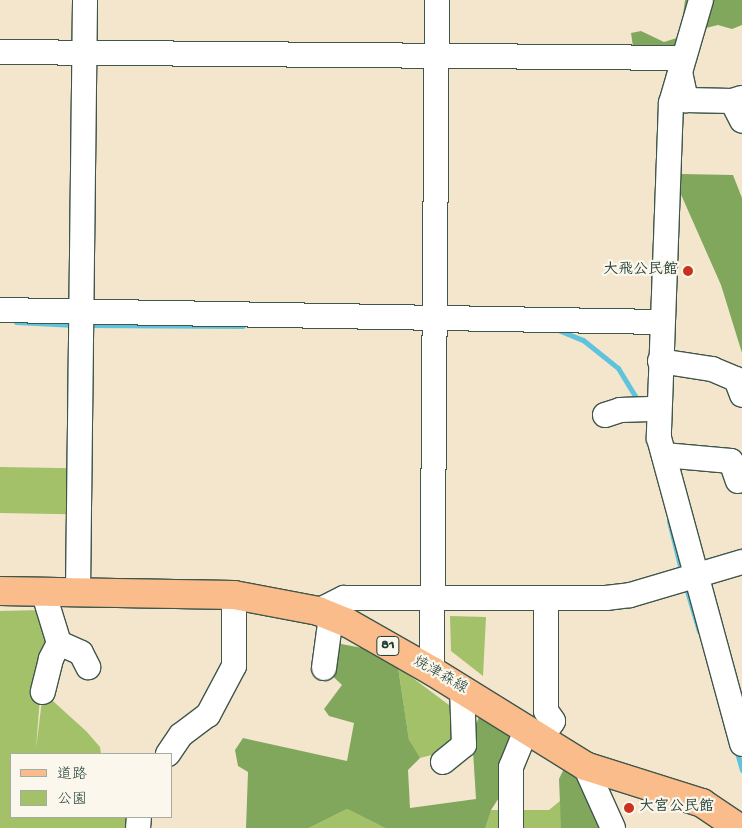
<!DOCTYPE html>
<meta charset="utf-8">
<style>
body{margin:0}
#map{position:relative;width:742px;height:828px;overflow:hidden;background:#f3e6cc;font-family:"Gochi Hand","Klee One",sans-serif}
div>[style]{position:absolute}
.green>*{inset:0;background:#a2c169;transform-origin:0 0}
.forest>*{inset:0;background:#81a75d}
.stream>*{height:5px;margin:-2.5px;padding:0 2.5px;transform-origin:2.5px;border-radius:2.5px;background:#5fc3dd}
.roads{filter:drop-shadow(1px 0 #3f564b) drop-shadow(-1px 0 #3f564b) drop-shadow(0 1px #3f564b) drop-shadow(0 -1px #3f564b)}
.minor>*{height:24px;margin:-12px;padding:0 12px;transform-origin:12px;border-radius:12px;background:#fff}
.major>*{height:28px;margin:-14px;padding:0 14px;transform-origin:14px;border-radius:14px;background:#f9bc8a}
.dots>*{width:14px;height:14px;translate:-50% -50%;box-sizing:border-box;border:2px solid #fbf7ec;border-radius:50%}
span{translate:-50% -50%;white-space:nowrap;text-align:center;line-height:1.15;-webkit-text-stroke:4.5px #fbf7ec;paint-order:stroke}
.shield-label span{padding:1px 4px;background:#fbf7ec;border:1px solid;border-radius:4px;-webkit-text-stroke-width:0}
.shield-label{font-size:14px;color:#1f3d34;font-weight:700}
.poi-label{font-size:15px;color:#1f3d34;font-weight:700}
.right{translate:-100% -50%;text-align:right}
.left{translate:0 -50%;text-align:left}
.street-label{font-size:15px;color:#1f3d34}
.legend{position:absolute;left:10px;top:753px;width:162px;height:65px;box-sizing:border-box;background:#fbf7ec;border:1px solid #a3ada2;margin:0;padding:6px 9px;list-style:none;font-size:15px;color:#1f3d34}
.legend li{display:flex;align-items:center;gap:10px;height:25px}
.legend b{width:25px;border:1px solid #a3ada2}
</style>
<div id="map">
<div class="green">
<i style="left:0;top:467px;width:71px;height:46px;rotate:1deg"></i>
<i style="clip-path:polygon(42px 610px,56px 648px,40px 697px,36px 749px,43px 692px,86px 731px,100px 747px,101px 754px,11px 754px,11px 817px,135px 817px,134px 828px,0 828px,0 611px)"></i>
<i style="clip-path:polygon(450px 616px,486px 617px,483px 676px,451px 651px)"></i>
<i style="clip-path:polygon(398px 667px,453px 708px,451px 750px,420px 758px,410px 747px)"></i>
<i style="clip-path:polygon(560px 801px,563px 828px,481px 828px,491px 810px,549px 810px)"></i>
<i style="clip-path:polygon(347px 809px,385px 828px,309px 828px)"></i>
</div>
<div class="forest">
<i style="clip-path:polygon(685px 0,699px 0,683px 58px,634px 54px,631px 33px,641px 31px,664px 42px,680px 37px)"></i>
<i style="clip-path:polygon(704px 0,742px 0,742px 25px,732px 29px,718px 25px,698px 30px)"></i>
<i style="clip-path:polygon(681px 174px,733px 175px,742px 198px,742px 353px,721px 285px,679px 190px)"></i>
<i style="clip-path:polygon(341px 644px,368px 649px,398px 667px,409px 740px,420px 758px,408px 770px,410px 808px,476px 799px,472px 735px,482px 709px,512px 729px,510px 781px,491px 810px,485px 828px,385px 828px,347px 809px,309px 828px,246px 828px,248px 772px,238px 766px,235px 750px,243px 738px,347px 761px,354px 723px,329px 716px,324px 709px,342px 685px,324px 668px,329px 656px)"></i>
<i style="clip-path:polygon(571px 754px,608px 828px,561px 828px,559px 779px)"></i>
</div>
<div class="stream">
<i style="left:16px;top:322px;width:59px;rotate:2.9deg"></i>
<i style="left:86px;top:325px;width:157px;rotate:0.4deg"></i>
<i style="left:558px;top:330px;width:27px;rotate:22deg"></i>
<i style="left:583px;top:340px;width:45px;rotate:38.7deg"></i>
<i style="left:618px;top:368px;width:42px;rotate:58.6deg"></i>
<i style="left:669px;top:521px;width:55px;rotate:76.2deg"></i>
<i style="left:685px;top:584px;width:49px;rotate:73.4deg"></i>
<i style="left:736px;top:749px;width:22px;rotate:74deg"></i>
</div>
<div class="roads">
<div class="minor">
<i style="left:701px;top:0;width:107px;rotate:106.2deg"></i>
<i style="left:671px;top:103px;width:335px;rotate:92.1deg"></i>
<i style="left:659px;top:438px;width:317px;rotate:74.8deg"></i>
<i style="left:0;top:52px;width:683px;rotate:0.5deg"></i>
<i style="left:680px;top:72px;width:29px;rotate:78deg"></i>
<i style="left:686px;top:100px;width:46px;rotate:1.2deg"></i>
<i style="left:732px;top:101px;width:10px;rotate:-17deg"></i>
<i style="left:732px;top:101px;width:22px;rotate:63deg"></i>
<i style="left:0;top:310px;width:662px;rotate:1.04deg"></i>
<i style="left:660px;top:361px;width:53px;rotate:8.7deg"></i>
<i style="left:712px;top:369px;width:26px;rotate:23deg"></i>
<i style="left:736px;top:379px;width:17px;rotate:69deg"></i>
<i style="left:605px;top:415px;width:16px;rotate:-18deg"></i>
<i style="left:620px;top:410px;width:38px;rotate:-2deg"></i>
<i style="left:664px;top:455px;width:67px;rotate:5.1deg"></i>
<i style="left:731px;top:461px;width:21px;rotate:71deg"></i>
<i style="left:43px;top:591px;width:54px;rotate:72.9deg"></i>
<i style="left:59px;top:643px;width:18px;rotate:117deg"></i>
<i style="left:51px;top:659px;width:34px;rotate:104deg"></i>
<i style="left:78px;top:592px;width:592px;rotate:-89.32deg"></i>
<i style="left:318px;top:611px;width:29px;rotate:-27deg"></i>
<i style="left:344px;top:598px;width:262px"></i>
<i style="left:606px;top:598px;width:24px;rotate:-7deg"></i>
<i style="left:630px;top:595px;width:117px;rotate:-16.4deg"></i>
<i style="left:59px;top:643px;width:24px;rotate:24deg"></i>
<i style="left:81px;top:653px;width:16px;rotate:63deg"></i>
<i style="left:324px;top:668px;width:52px;rotate:-82.3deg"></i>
<i style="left:432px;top:671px;width:671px;rotate:-89.57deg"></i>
<i style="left:542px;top:737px;width:19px;rotate:-55deg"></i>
<i style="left:553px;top:721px;width:12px;rotate:-125deg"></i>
<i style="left:546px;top:711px;width:113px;rotate:-90deg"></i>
<i style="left:168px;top:754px;width:23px;rotate:-56deg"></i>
<i style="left:181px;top:735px;width:34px;rotate:-37deg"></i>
<i style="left:208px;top:715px;width:55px;rotate:-62deg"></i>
<i style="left:234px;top:666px;width:71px;rotate:-90deg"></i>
<i style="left:443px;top:762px;width:27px;rotate:-39deg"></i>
<i style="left:464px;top:745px;width:56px;rotate:-92deg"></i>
<i style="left:585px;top:766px;width:68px;rotate:65.7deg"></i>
<i style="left:138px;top:828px;width:11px;rotate:-85deg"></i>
<i style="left:511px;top:828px;width:61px;rotate:-90deg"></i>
<i style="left:511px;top:767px;width:42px;rotate:-67.7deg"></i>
</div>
<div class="major">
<i style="left:0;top:591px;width:234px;rotate:1deg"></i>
<i style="left:234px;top:595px;width:86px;rotate:10.8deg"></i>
<i style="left:318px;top:611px;width:32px;rotate:22deg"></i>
<i style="left:348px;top:623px;width:97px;rotate:29.7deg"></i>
<i style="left:432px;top:671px;width:180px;rotate:31.8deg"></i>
<i style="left:585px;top:766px;width:123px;rotate:17.5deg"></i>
<i style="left:702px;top:803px;width:45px;rotate:34deg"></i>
</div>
</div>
<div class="dots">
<i style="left:688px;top:271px;background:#c8321e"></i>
<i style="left:629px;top:808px;background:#c8321e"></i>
</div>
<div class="shield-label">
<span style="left:388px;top:646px">81</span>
</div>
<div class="poi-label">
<span class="right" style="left:678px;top:271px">大飛公民館</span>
<span class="left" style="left:639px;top:808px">大宮公民館</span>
</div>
<div class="street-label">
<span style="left:440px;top:676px;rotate:30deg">焼津森線</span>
</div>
<ul class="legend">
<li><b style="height:6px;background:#f9bc8a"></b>道路</li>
<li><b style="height:14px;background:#a2c169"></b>公園</li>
</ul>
</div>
